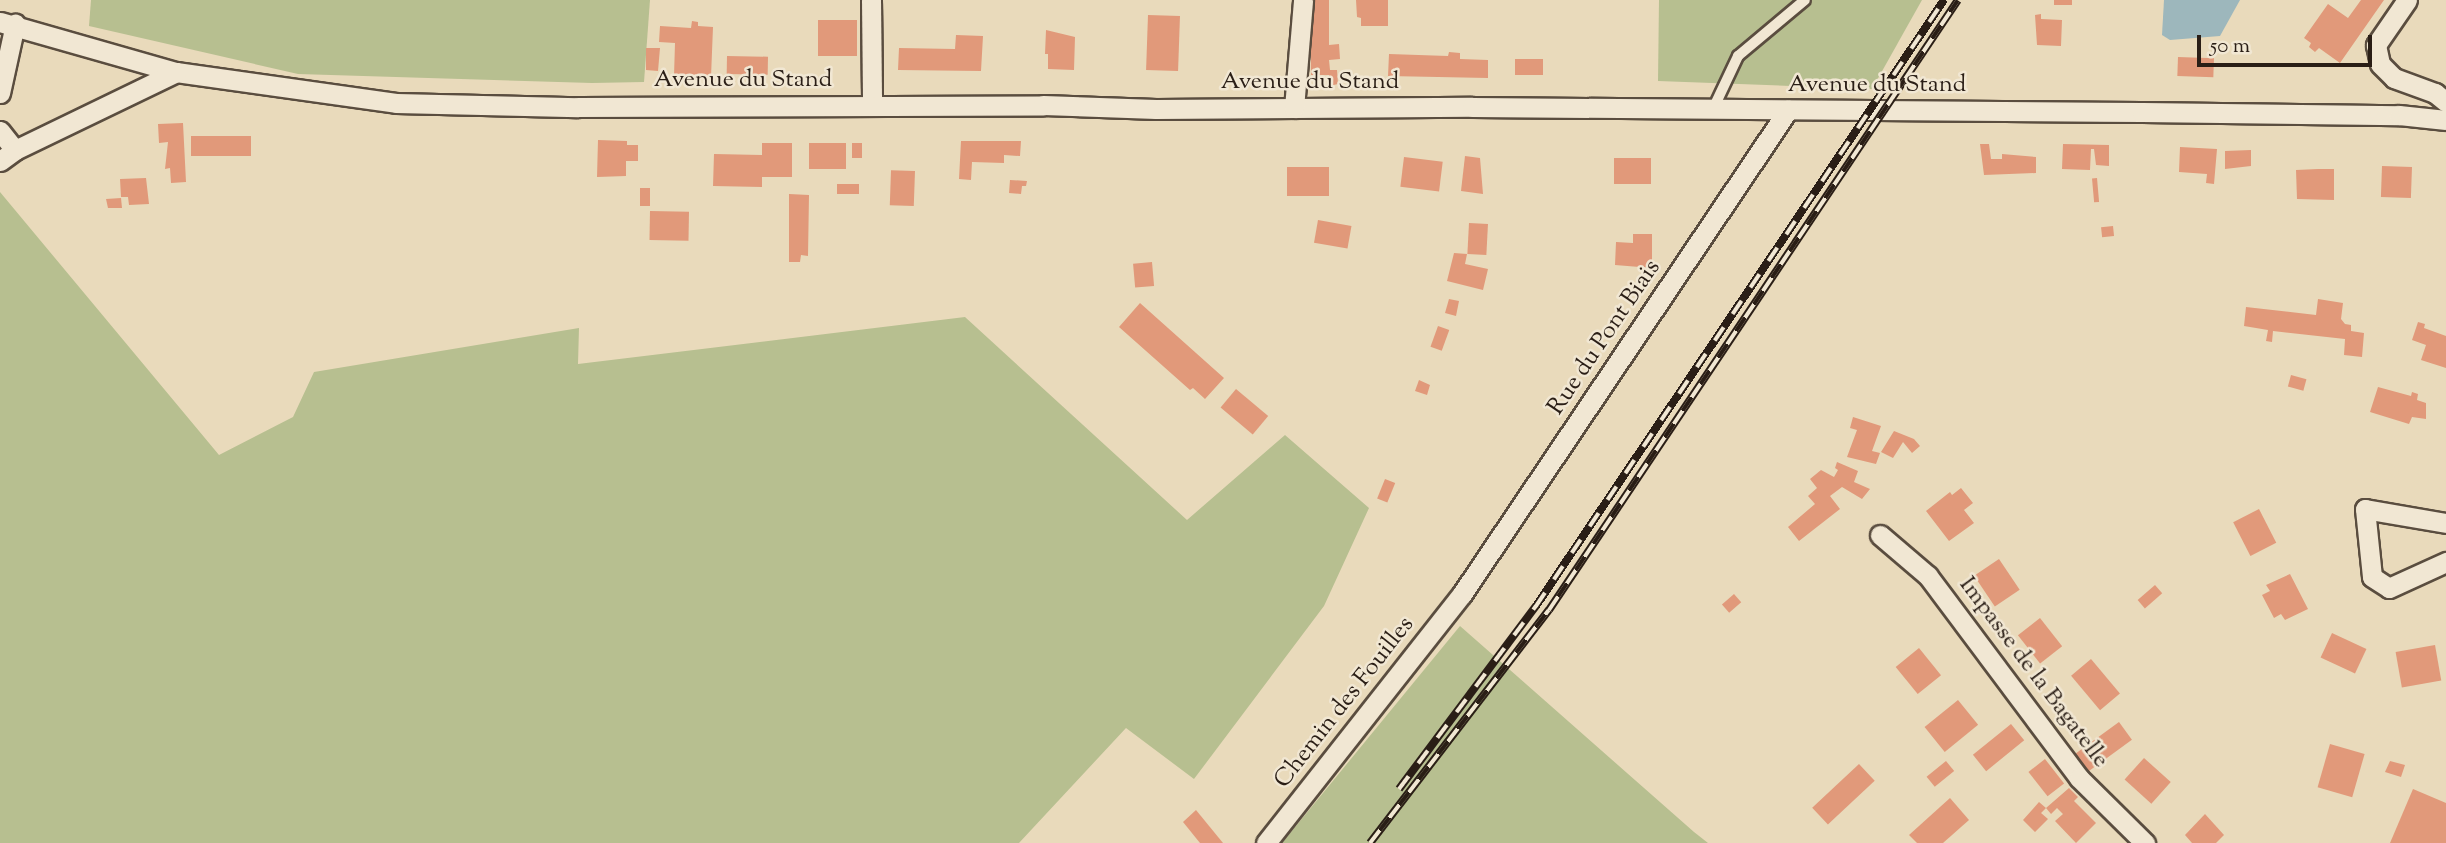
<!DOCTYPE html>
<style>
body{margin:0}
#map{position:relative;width:2446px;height:843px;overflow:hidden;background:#e9dabb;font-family:"Sorts Mill Goudy",serif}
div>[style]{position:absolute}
.green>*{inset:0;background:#b7bf90}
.water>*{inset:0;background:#9db7bc}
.building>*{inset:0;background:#e1997a;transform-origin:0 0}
.roads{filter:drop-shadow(2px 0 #5a4d3f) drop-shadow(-2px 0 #5a4d3f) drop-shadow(0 2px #5a4d3f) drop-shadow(0 -2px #5a4d3f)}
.service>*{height:10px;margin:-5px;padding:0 5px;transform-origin:5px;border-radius:5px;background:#f1e7d3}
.minor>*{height:19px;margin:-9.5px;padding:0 9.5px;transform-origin:9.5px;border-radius:9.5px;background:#f1e7d3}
.rail>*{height:8px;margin-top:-4px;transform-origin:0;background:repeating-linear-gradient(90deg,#f1e7d3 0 16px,#2a1e16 0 32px);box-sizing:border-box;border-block:2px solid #2a1e16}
span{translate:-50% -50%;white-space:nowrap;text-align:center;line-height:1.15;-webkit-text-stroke:5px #f1e7d3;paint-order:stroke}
.street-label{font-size:24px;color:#2a1e16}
.scale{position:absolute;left:2197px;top:35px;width:175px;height:32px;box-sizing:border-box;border:4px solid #2a1e16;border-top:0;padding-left:9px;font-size:21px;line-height:24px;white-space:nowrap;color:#2a1e16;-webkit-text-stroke:5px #f1e7d3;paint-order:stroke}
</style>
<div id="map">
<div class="green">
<i style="clip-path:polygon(91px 0,650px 0,644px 82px,592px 83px,298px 74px,89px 26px)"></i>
<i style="clip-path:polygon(1659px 0,1922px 0,1872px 89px,1658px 81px)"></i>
<i style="clip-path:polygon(0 192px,219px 455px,293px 417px,314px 372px,579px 328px,578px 364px,965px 317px,1187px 520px,1285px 435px,1369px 508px,1324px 606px,1194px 779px,1126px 728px,1019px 843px,0 843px)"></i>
<i style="clip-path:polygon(1460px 626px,1694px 832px,1708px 843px,1282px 843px)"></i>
</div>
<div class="water">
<i style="clip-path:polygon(2164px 0,2240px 0,2220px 36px,2170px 40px,2162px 35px)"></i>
</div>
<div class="building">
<i style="clip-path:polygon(1310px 0,1329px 0,1329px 45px,1339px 44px,1340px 59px,1329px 60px,1330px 70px,1337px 70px,1338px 84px,1329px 86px,1329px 75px,1311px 75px)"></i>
<i style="clip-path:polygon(1356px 0,1388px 0,1388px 26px,1361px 26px,1361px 18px,1357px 17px)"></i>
<i style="left:2054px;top:0;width:18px;height:5px"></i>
<i style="clip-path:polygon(2361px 0,2384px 0,2340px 63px,2319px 48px,2315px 52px,2309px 47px,2311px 43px,2304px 38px,2328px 4px,2348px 18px)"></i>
<i style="clip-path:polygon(2041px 14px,2041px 19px,2062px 20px,2061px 46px,2037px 45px,2035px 15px)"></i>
<i style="left:1148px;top:15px;width:32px;height:55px;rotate:2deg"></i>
<i style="left:818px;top:20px;width:39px;height:36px"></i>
<i style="clip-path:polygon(692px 21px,698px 22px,698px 26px,713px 27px,711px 77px,674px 76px,675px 43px,659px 42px,660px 26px,691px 28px)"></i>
<i style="clip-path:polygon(1046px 30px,1075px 37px,1074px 70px,1048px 69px,1048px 54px,1045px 54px)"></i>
<i style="clip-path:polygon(956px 35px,983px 36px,981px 71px,898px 70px,899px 48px,955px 49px)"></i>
<i style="clip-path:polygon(646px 48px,660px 48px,658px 71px,646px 70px)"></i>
<i style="clip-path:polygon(1449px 52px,1460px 53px,1460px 59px,1488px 60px,1488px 78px,1388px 76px,1389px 54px,1448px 56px)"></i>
<i style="left:727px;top:56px;width:41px;height:18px;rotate:1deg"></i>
<i style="left:2178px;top:57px;width:36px;height:19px;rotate:2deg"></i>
<i style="left:1515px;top:59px;width:28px;height:16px"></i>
<i style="clip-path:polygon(183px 123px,186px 182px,171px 183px,170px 168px,165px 169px,168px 142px,159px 143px,158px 124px)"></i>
<i style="left:191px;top:136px;width:60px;height:20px"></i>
<i style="clip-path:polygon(598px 140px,627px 141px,627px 145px,638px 145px,638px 161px,626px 161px,626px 176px,597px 177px)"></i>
<i style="clip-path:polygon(961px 141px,1021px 141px,1020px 156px,1004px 155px,1004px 163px,972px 162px,971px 180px,959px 179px)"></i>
<i style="clip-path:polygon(762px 143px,792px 143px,792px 177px,762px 177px,762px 187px,713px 186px,714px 154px,762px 155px)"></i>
<i style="left:809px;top:143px;width:37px;height:26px"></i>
<i style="left:852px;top:143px;width:10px;height:15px"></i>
<i style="clip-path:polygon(1980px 144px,1989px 144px,1991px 159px,2002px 159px,2002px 154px,2036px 157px,2036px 173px,1984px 175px)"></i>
<i style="clip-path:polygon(2063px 144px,2109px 145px,2109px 166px,2096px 165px,2094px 149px,2091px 149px,2090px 170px,2062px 169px)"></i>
<i style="clip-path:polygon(2180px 147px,2217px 149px,2214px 184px,2206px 183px,2207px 174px,2179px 172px)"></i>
<i style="clip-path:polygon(2251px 150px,2251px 166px,2225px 169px,2225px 151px)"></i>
<i style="clip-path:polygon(1465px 156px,1480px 158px,1483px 194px,1461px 191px)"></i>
<i style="left:1404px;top:157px;width:39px;height:30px;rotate:7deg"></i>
<i style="left:1651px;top:158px;width:26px;height:37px;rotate:90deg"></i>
<i style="left:2382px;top:166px;width:30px;height:31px;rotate:2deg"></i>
<i style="left:1287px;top:167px;width:42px;height:29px"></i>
<i style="clip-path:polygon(2318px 169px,2334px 169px,2334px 200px,2297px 199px,2296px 170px)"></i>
<i style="left:915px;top:171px;width:35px;height:24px;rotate:92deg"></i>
<i style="clip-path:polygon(146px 178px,149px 204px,129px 205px,128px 197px,121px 197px,120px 179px)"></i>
<i style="left:2097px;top:178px;width:24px;height:5px;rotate:85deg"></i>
<i style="clip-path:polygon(1010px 180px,1027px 181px,1026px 186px,1022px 186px,1021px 194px,1009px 193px)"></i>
<i style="left:837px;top:184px;width:22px;height:10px"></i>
<i style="left:650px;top:188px;width:18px;height:10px;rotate:90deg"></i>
<i style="clip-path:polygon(789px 194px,809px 195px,808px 256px,801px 255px,800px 262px,789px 262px)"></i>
<i style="clip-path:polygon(121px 198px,122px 208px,108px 208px,106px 199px)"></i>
<i style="left:650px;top:211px;width:39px;height:29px;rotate:1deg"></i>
<i style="left:1318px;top:220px;width:34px;height:23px;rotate:10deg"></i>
<i style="left:1469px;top:223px;width:19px;height:31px;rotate:3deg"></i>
<i style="left:2113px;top:226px;width:10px;height:12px;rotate:84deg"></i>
<i style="clip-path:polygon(1633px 234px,1652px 234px,1652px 268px,1615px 265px,1616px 242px,1633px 243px)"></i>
<i style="clip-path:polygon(1454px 253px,1467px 254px,1465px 264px,1488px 269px,1483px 290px,1447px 281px)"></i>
<i style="left:1152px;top:262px;width:24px;height:19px;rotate:85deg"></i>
<i style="clip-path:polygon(1449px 299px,1459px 301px,1456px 316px,1445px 313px)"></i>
<i style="clip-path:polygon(2318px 299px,2343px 303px,2341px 319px,2345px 324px,2351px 325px,2351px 331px,2364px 333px,2362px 357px,2344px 355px,2345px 339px,2273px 331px,2272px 342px,2266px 341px,2268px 330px,2244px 326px,2246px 307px,2316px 315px)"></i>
<i style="clip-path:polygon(1140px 303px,1224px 378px,1205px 399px,1193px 388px,1190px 390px,1119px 327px)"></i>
<i style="clip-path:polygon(2418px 322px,2425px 324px,2424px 328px,2446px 336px,2446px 368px,2421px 360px,2426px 345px,2412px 340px)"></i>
<i style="left:1438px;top:326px;width:12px;height:22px;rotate:20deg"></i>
<i style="left:2291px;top:375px;width:16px;height:12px;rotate:15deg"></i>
<i style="clip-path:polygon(1419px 380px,1430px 385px,1427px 395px,1415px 391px)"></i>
<i style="clip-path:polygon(2378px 387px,2411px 396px,2412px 392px,2418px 394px,2417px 400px,2426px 403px,2426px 419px,2412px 417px,2409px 424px,2370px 412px)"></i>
<i style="left:1236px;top:389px;width:42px;height:24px;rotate:40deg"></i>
<i style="clip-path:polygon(1853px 417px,1881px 426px,1872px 451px,1880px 453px,1876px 464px,1847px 457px,1857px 430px,1850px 428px)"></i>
<i style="clip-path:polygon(1894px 431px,1914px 439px,1920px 446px,1912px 453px,1903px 442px,1893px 458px,1881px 452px)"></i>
<i style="clip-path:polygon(1837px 462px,1858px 471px,1854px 482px,1870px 489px,1862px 499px,1842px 487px,1830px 496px,1840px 509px,1799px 541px,1788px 527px,1815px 504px,1808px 496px,1817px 488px,1810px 479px,1821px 470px,1834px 477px,1838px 470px,1835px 468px)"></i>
<i style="left:1385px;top:479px;width:11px;height:21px;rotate:22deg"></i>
<i style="clip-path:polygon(1961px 488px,1973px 503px,1964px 510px,1974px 523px,1949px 541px,1926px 511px,1950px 492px,1952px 495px)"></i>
<i style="left:2259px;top:509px;width:38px;height:29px;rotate:63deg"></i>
<i style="left:1999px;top:559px;width:37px;height:30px;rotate:56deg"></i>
<i style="clip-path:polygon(2290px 574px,2308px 609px,2285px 620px,2281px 614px,2274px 618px,2262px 595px,2270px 591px,2266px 585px)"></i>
<i style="left:2155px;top:585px;width:11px;height:23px;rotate:49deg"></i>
<i style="left:1734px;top:594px;width:11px;height:16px;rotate:49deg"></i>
<i style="left:2040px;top:618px;width:36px;height:28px;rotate:52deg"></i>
<i style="left:2332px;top:633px;width:38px;height:27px;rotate:25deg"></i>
<i style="left:2435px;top:645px;width:36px;height:40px;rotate:80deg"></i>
<i style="left:1919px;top:648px;width:35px;height:30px;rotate:51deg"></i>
<i style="left:2091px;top:659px;width:45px;height:26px;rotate:50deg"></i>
<i style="left:1958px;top:700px;width:32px;height:43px;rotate:51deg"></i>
<i style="left:2119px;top:722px;width:22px;height:54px;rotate:54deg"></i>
<i style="left:2011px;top:724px;width:21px;height:49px;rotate:51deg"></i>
<i style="left:2330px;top:744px;width:36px;height:45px;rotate:16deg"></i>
<i style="left:2144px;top:758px;width:36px;height:29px;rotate:42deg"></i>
<i style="left:2045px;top:759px;width:31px;height:21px;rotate:52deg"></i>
<i style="left:1946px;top:761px;width:13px;height:25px;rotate:51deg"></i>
<i style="clip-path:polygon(2390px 761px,2405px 765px,2401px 777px,2385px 772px)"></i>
<i style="left:1859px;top:764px;width:23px;height:64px;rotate:47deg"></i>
<i style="clip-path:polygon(2069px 788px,2078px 797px,2074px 801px,2096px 823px,2076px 843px,2055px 821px,2063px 814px,2057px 808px,2051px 814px,2046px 808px)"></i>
<i style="clip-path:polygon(2413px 789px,2446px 803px,2446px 843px,2390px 843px)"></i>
<i style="clip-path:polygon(1950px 798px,1969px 820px,1943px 843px,1917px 843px,1909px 835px)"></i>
<i style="clip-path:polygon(2039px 802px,2046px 808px,2041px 813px,2048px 819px,2035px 832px,2023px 820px)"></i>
<i style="clip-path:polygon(1196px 810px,1223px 843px,1200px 843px,1183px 822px)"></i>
<i style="clip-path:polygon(2205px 814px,2224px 835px,2216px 843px,2192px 843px,2185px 835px)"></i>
</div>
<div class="roads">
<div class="service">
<i style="left:1713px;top:109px;width:59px;rotate:-64.7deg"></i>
<i style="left:1738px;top:56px;width:87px;rotate:-39.9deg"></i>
</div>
<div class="minor">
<i style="left:871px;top:0;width:104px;rotate:89.4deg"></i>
<i style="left:2407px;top:0;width:55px;rotate:124.6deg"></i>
<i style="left:2376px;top:45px;width:19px;rotate:78deg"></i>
<i style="left:2380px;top:64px;width:20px;rotate:45deg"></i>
<i style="left:2394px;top:78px;width:44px;rotate:20.1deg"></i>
<i style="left:2435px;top:93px;width:14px;rotate:39deg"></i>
<i style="left:0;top:22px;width:183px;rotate:15.9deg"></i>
<i style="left:176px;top:72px;width:222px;rotate:8deg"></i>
<i style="left:396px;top:103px;width:182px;rotate:1.3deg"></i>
<i style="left:578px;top:107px;width:465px;rotate:-0.2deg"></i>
<i style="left:1043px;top:105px;width:113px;rotate:2deg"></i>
<i style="left:1156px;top:109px;width:316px;rotate:-0.4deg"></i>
<i style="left:1472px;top:107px;width:670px;rotate:0.43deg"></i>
<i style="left:2142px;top:112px;width:257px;rotate:0.7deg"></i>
<i style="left:2399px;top:115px;width:47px;rotate:6.1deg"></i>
<i style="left:0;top:93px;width:71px;rotate:-77.7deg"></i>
<i style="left:1294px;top:108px;width:108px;rotate:-85.2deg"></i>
<i style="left:0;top:131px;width:24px;rotate:52deg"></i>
<i style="left:0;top:161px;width:19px;rotate:-36deg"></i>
<i style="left:15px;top:150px;width:179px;rotate:-25.8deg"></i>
<i style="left:2446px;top:523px;width:82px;rotate:-170.2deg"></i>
<i style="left:2365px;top:509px;width:68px;rotate:84.1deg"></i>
<i style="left:2372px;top:577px;width:20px;rotate:33deg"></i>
<i style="left:2389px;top:588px;width:63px;rotate:-24.5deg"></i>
<i style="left:1880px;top:535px;width:63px;rotate:40.5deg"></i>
<i style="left:1928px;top:576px;width:252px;rotate:53.2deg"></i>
<i style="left:2079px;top:778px;width:93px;rotate:44.6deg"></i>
<i style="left:1266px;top:843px;width:317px;rotate:-51.8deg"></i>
<i style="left:1462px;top:594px;width:584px;rotate:-56.04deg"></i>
</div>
</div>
<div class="rail">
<i style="left:1399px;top:789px;width:229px;rotate:-53.2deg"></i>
<i style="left:1536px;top:606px;width:731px;rotate:-56.05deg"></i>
<i style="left:1370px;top:843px;width:294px;rotate:-52.5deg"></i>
<i style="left:1549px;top:610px;width:734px;rotate:-56.16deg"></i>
</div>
<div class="street-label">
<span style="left:743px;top:81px">Avenue du Stand</span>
<span style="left:1310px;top:83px">Avenue du Stand</span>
<span style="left:1877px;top:86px">Avenue du Stand</span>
<span style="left:1605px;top:338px;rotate:-56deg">Rue du Pont Biais</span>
<span style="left:2033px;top:673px;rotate:53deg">Impasse de la Bagatelle</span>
<span style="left:1345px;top:703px;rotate:-52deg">Chemin des Fouilles</span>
</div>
<div class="scale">50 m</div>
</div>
